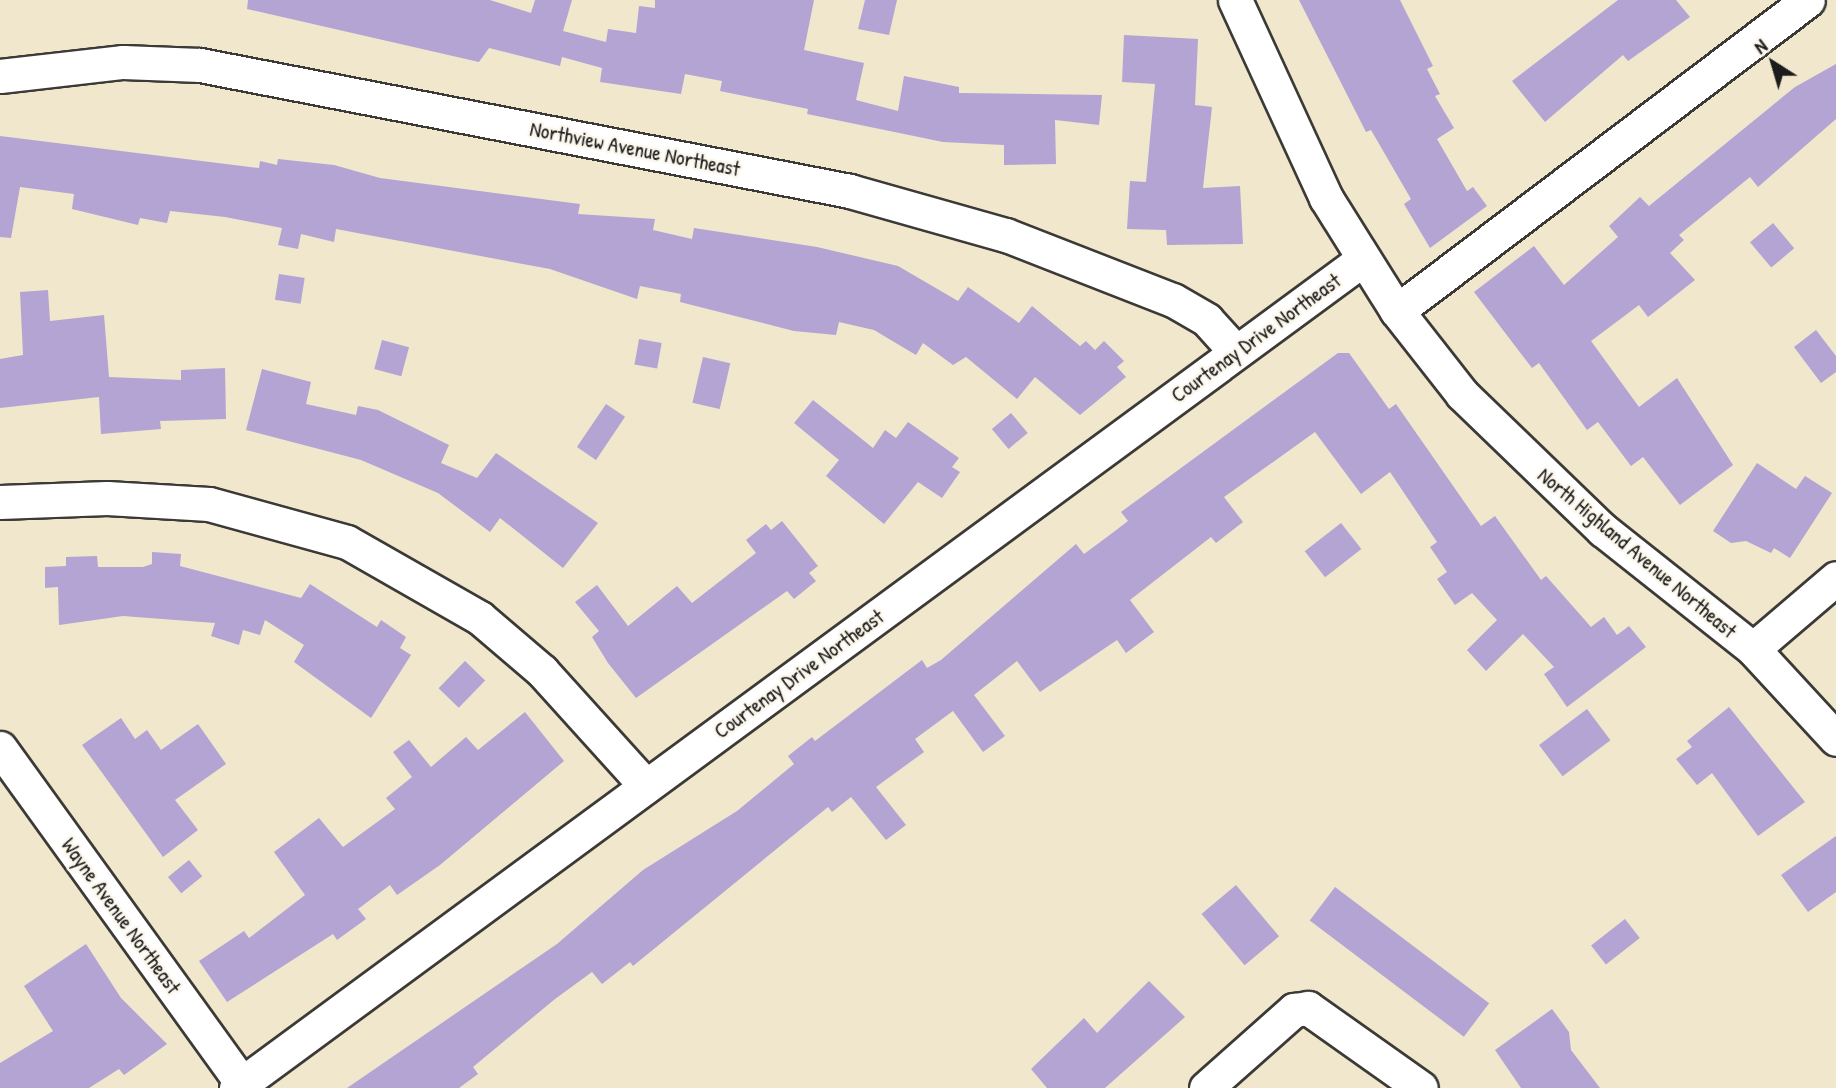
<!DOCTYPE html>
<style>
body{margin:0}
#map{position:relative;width:1836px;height:1088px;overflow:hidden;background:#f0e7cc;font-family:"Patrick Hand",sans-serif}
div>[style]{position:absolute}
.building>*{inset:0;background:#b3a4d3;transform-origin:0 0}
.roads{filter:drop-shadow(2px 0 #3c3a36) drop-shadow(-2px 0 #3c3a36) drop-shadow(0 2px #3c3a36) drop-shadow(0 -2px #3c3a36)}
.minor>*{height:33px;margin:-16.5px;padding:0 16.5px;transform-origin:16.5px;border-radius:16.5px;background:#fff}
span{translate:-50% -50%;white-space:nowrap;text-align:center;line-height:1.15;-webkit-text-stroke:5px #fbf7ec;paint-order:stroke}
.street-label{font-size:21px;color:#1c1c1c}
.north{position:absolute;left:1738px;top:28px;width:70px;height:70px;-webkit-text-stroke:5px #fbf7ec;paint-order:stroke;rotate:323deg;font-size:19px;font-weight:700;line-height:28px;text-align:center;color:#1c1c1c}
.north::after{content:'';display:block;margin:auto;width:24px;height:32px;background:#1c1c1c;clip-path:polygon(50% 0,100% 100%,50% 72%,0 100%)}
</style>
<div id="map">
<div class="building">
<i style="clip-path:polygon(248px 0,490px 0,531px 13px,535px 0,572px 0,563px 31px,606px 42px,608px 29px,636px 33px,639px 6px,655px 8px,655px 0,814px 0,804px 50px,864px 63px,856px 100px,898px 111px,904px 76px,959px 87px,959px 93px,1102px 95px,1099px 125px,1055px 120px,1056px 164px,1004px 165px,1004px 145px,943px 142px,807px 114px,808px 109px,720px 91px,722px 81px,685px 74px,681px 94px,600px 82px,602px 68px,562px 57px,560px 66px,489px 48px,479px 62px,247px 9px)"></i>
<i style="clip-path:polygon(865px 0,897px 0,889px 35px,858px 29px)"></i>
<i style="clip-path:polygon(1299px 0,1400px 0,1433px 66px,1427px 69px,1440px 94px,1435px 96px,1454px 128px,1437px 139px,1467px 191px,1473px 187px,1487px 206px,1430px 248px,1404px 204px,1411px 199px,1371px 130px,1366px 132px)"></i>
<i style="clip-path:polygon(1618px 0,1676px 0,1690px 17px,1628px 61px,1623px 55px,1545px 122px,1512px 81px)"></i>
<i style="clip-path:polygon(1124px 35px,1198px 39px,1195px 105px,1212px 107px,1203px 188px,1240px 186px,1243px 244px,1167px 245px,1166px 230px,1127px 229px,1130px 181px,1146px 182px,1155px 84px,1122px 82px)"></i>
<i style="clip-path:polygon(1836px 64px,1836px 119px,1758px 187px,1750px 177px,1679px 235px,1684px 240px,1670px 253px,1695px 280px,1648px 317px,1639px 305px,1591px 341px,1639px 407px,1677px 378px,1733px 465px,1680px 505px,1643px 457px,1631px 466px,1598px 422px,1587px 430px,1539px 363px,1532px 368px,1474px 292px,1534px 246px,1564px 285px,1618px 237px,1609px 226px,1640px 197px,1649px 206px,1795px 87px)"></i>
<i style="clip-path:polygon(0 136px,259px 168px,260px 161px,277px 165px,278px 159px,334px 165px,380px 178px,580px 204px,578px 214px,655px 219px,653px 230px,692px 239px,694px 228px,817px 247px,898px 266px,958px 301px,968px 287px,1019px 323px,1032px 306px,1080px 346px,1086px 341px,1095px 350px,1104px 341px,1124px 361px,1117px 367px,1126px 377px,1080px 415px,1035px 377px,1017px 399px,966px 357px,953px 365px,923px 343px,916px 355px,874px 330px,839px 322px,836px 335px,794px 331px,680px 302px,681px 294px,640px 286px,637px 299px,550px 269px,336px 229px,334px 242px,301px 234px,298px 249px,278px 245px,282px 228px,225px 217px,170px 211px,167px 223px,140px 218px,138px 225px,72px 209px,74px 194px,20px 187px,11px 238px,0 237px)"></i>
<i style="left:1773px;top:223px;width:33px;height:30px;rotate:50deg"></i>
<i style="left:279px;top:274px;width:26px;height:26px;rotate:9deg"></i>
<i style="clip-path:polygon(48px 290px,50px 321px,104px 315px,109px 377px,181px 380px,181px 370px,225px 368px,226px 419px,160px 421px,161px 429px,101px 434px,99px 397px,0 408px,0 359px,23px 355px,20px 292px)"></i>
<i style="clip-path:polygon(1816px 330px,1836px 356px,1836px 372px,1821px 383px,1794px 347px)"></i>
<i style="left:639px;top:339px;width:23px;height:26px;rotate:10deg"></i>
<i style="left:382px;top:340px;width:28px;height:30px;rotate:15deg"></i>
<i style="clip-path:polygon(1338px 353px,1349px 353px,1389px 409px,1396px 404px,1481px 526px,1495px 516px,1541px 580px,1546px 576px,1591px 627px,1604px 617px,1617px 635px,1629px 626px,1646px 647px,1567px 707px,1544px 674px,1554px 667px,1523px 634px,1486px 671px,1467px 650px,1497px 620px,1472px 593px,1455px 605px,1437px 579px,1447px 572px,1430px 547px,1437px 542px,1390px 472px,1361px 494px,1315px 432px,1224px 497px,1243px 522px,1216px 543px,1211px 537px,1130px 600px,1154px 632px,1126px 653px,1117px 640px,1040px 692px,1017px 661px,974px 695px,1005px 736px,983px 752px,953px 711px,915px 739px,924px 752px,876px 787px,906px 825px,886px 840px,851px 797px,832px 812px,828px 807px,633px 966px,630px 962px,602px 984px,592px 972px,555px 999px,473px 1067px,478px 1074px,459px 1088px,347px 1088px,557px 944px,643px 870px,737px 811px,794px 764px,788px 756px,812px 737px,815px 741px,922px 660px,927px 668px,941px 660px,1076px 544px,1084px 554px,1111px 534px,1128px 521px,1121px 512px)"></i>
<i style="left:703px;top:357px;width:28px;height:47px;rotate:13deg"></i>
<i style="clip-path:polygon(262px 369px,311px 382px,306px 404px,356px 415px,358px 406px,378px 410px,449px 445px,441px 463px,477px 478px,496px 453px,598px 523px,563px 568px,500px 518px,490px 532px,438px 493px,361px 460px,246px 430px)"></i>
<i style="clip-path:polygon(813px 400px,873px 448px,885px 430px,896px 438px,908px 422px,959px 458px,952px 467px,960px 472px,942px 498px,918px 482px,884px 524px,826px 476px,839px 460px,794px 423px)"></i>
<i style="left:606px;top:404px;width:23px;height:52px;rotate:34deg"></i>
<i style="left:1011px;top:413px;width:26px;height:25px;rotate:50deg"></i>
<i style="clip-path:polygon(1757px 463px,1796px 489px,1805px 476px,1832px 493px,1790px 558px,1774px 548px,1771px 553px,1746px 541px,1731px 543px,1713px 531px)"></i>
<i style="clip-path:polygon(782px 521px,818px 566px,809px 573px,816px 581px,794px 599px,787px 591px,636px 698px,608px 663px,592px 637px,599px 631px,575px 602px,597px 585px,628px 626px,677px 586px,692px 603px,756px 553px,746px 540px,766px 524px,771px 530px)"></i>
<i style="left:1341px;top:523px;width:33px;height:46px;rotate:52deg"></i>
<i style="clip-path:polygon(152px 552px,181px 554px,180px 566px,301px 598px,310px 584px,377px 627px,381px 620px,406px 637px,400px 648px,411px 655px,371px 718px,294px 662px,304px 645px,265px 620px,260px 635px,243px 630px,239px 645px,211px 636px,215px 623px,123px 616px,59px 625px,58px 587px,45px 588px,45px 567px,66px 566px,66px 557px,97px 556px,98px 567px,143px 567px,152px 564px)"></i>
<i style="left:465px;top:661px;width:28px;height:38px;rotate:44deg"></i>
<i style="clip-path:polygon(1729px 707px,1805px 802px,1758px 836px,1712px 773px,1697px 785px,1676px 759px,1692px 747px,1687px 741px)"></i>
<i style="left:1587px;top:709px;width:39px;height:60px;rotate:53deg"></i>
<i style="clip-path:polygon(525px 712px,564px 761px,440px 865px,397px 895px,390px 885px,358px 909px,366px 919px,337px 940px,333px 934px,227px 1002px,199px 961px,244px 931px,249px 938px,305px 895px,274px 852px,319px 818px,343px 847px,395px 809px,386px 798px,412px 777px,393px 752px,409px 740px,431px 767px,466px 737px,478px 750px)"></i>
<i style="clip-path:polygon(121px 718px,135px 739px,147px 730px,161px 750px,198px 724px,226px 764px,175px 800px,198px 830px,163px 857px,82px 745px)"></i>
<i style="clip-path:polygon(1836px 836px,1836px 892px,1808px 912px,1781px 875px)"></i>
<i style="left:189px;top:860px;width:21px;height:27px;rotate:51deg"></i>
<i style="left:1236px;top:885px;width:67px;height:45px;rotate:50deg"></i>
<i style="left:1335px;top:887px;width:193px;height:42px;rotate:37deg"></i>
<i style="left:1625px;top:919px;width:24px;height:43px;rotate:52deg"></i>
<i style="clip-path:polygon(86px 944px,121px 998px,167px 1044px,124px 1075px,119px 1069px,89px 1088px,0 1088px,0 1063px,53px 1031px,24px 986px)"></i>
<i style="clip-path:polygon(1149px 981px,1185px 1017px,1105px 1088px,1047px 1088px,1031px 1069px,1084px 1018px,1097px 1033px)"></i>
<i style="clip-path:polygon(1552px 1009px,1569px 1032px,1571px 1050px,1600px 1088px,1521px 1088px,1495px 1050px)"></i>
</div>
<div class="roads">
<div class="minor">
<i style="left:1235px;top:0;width:218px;rotate:65.3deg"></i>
<i style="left:1326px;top:198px;width:133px;rotate:57.9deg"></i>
<i style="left:1397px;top:311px;width:105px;rotate:51.9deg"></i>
<i style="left:1462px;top:394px;width:196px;rotate:44deg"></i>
<i style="left:1603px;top:530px;width:191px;rotate:38.4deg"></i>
<i style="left:1753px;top:649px;width:122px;rotate:47.3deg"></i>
<i style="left:0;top:76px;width:124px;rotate:-6.5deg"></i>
<i style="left:123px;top:62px;width:77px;rotate:2.2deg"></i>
<i style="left:200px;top:65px;width:662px;rotate:10.97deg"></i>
<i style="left:850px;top:191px;width:162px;rotate:15.8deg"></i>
<i style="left:1006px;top:235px;width:179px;rotate:21.3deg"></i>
<i style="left:1173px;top:300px;width:39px;rotate:30deg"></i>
<i style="left:1207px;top:320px;width:43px;rotate:47.8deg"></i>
<i style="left:1397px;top:311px;width:515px;rotate:-37.11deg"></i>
<i style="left:0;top:502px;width:107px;rotate:-2.1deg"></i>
<i style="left:107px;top:498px;width:102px;rotate:3.4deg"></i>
<i style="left:209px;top:504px;width:143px;rotate:15.4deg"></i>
<i style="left:347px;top:542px;width:153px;rotate:29.7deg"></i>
<i style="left:480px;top:618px;width:82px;rotate:40.5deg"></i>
<i style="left:542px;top:671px;width:155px;rotate:47.9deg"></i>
<i style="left:1753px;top:649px;width:109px;rotate:-40.5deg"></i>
<i style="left:0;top:748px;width:413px;rotate:54.2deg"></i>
<i style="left:236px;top:1088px;width:1398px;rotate:-36.33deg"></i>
<i style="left:1206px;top:1088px;width:118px;rotate:-41.6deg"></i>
<i style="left:1294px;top:1010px;width:14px;rotate:-8deg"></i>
<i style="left:1308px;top:1008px;width:138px;rotate:35.3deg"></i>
</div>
</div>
<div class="street-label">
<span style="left:635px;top:149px;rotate:11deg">Northview Avenue Northeast</span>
<span style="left:1256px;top:338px;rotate:-36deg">Courtenay Drive Northeast</span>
<span style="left:1637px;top:553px;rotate:40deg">North Highland Avenue Northeast</span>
<span style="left:799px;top:674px;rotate:-36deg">Courtenay Drive Northeast</span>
<span style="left:121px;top:916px;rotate:54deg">Wayne Avenue Northeast</span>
</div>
<div class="north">N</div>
</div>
